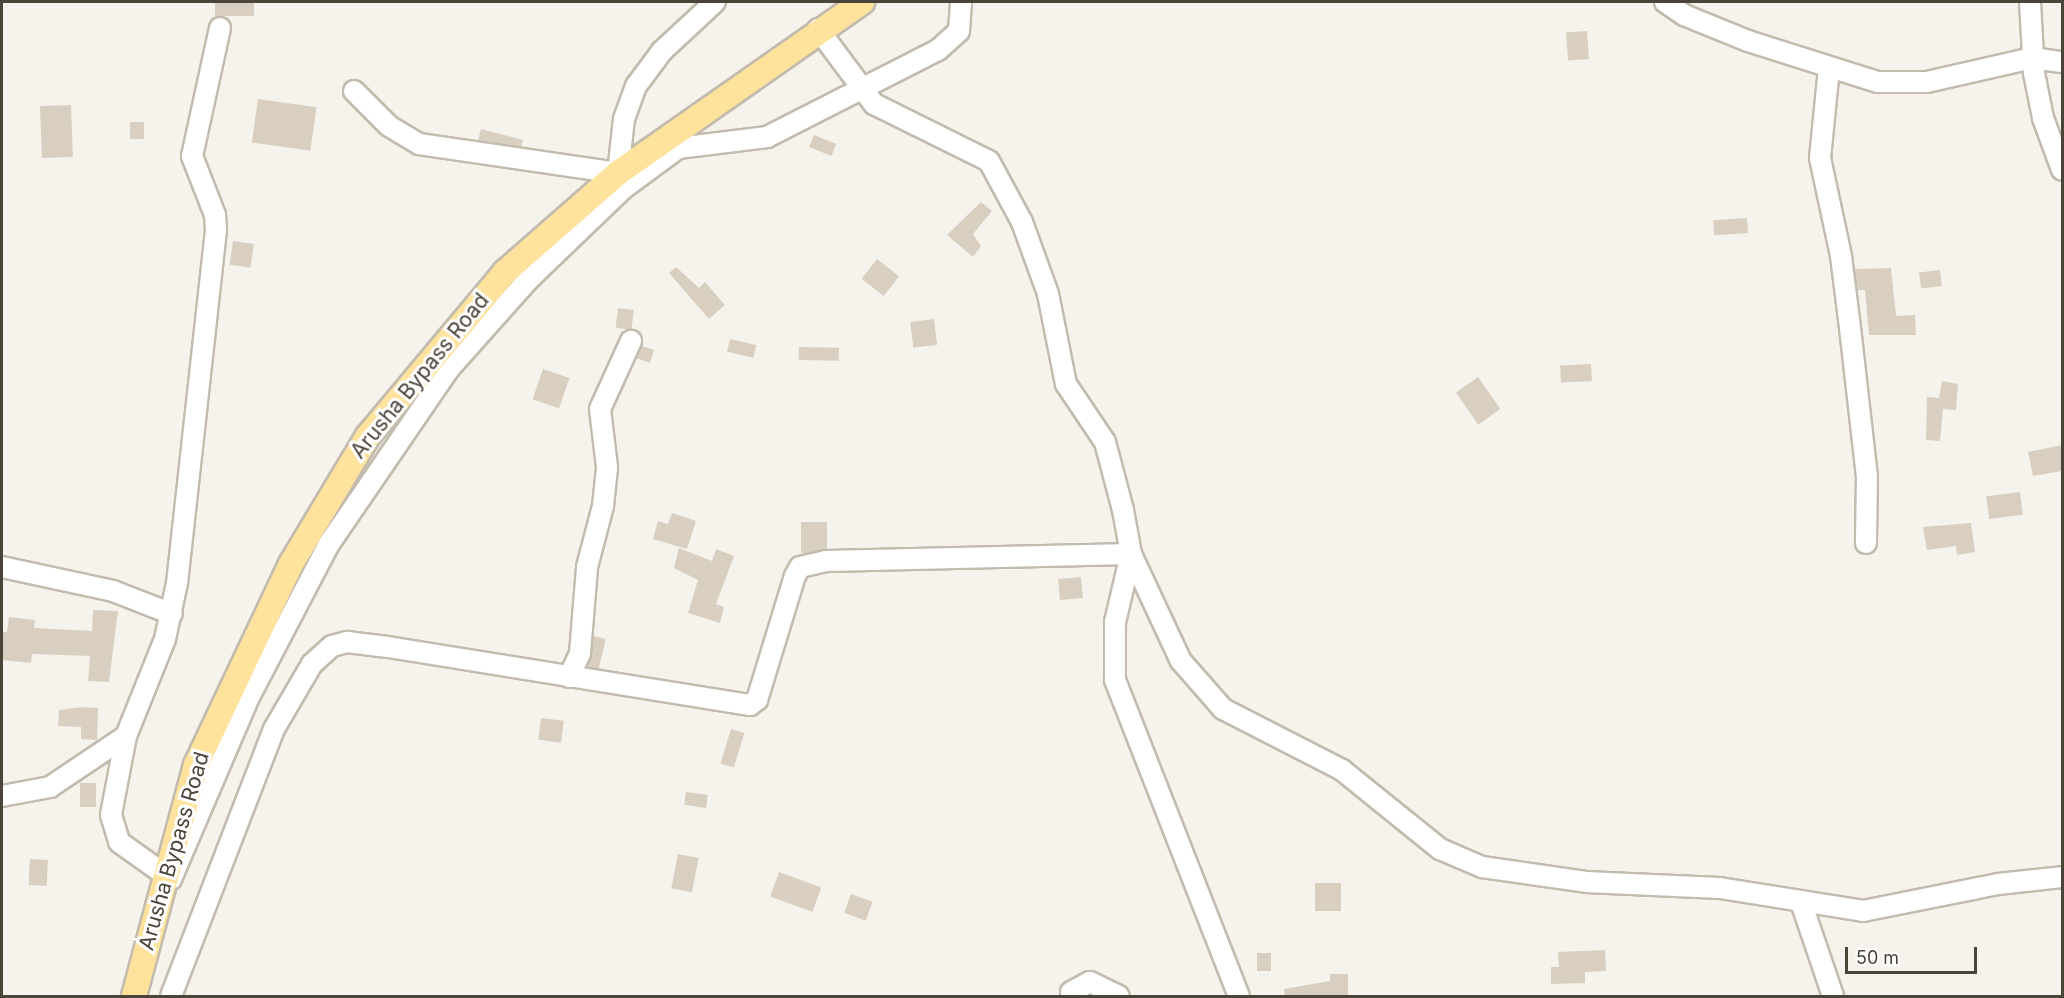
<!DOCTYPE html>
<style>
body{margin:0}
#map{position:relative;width:2064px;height:998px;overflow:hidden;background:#f6f3ec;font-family:Inter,sans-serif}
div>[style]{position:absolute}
.building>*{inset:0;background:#d8cfc1;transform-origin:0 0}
.roads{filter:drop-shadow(2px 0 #c2bbae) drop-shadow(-2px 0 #c2bbae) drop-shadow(0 2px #c2bbae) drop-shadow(0 -2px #c2bbae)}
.minor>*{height:20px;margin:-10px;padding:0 10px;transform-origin:10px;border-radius:10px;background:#fff}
.major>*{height:24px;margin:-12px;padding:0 12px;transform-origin:12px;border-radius:12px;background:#ffe39c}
span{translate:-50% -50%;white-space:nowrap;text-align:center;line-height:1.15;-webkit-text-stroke:6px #fff;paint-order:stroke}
.street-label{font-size:21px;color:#4b4439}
.frame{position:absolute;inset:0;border:3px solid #4b4439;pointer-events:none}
.scale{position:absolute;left:1845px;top:947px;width:132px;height:27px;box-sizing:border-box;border:3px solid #4b4439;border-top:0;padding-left:8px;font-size:18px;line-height:21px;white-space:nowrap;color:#4b4439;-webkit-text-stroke:4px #fff;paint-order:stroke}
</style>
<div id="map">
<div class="building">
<i style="left:254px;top:2px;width:14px;height:39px;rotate:90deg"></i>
<i style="left:1587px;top:31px;width:28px;height:21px;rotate:86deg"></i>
<i style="left:258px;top:99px;width:59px;height:44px;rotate:8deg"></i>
<i style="left:71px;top:105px;width:52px;height:31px;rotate:88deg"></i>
<i style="left:144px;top:122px;width:17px;height:14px;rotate:90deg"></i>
<i style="clip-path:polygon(481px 129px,523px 140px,521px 147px,478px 140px)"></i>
<i style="left:814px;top:135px;width:24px;height:13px;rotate:22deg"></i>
<i style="clip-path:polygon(981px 202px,992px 211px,973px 234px,981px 246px,973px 257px,947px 235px)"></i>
<i style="left:1747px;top:218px;width:15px;height:34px;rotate:86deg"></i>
<i style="left:233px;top:241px;width:21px;height:24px;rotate:8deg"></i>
<i style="left:877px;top:259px;width:28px;height:25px;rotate:38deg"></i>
<i style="clip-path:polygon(676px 267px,699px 288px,705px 282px,725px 305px,709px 319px,669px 273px)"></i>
<i style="clip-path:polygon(1891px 268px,1896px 316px,1915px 315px,1916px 335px,1869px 335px,1865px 290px,1857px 290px,1855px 269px)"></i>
<i style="left:1940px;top:270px;width:16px;height:21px;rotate:83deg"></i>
<i style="left:618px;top:308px;width:16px;height:20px;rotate:7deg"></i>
<i style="left:934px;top:319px;width:26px;height:24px;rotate:83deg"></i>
<i style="left:730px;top:339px;width:27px;height:13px;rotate:13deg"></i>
<i style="clip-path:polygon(642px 346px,654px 350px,650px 363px,636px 358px)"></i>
<i style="left:799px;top:347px;width:40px;height:13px;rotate:1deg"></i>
<i style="left:1591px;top:364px;width:17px;height:31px;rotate:87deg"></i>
<i style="left:543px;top:369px;width:28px;height:32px;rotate:19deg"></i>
<i style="left:1478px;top:377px;width:39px;height:27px;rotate:55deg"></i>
<i style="clip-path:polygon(1942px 381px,1958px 384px,1956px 410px,1943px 409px,1940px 441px,1926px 440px,1927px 397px,1939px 398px)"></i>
<i style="clip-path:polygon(2062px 445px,2062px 471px,2033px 476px,2028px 452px)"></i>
<i style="left:2020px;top:492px;width:23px;height:34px;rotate:83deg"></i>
<i style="clip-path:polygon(672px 513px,696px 521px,687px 549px,653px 539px,658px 521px,668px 524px)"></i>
<i style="left:801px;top:522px;width:26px;height:31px"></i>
<i style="clip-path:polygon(1971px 523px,1975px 552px,1957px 555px,1956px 546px,1927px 550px,1923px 527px)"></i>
<i style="clip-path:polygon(679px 548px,712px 561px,716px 549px,734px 556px,716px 604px,724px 607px,720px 623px,688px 613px,698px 580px,674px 568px)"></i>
<i style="left:1081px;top:577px;width:21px;height:23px;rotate:85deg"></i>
<i style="clip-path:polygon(93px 610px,118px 611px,109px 682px,88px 681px,90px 656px,32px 654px,31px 663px,2px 660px,2px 632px,7px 632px,9px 617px,35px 620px,34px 628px,92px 631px)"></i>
<i style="left:593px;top:636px;width:13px;height:32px;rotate:13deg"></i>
<i style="clip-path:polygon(82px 707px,98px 708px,97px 740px,81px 739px,81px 727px,58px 726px,59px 710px)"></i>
<i style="left:541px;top:718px;width:23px;height:22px;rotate:7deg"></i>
<i style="left:731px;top:729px;width:14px;height:36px;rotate:17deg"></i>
<i style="left:80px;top:783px;width:16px;height:24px"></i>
<i style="left:686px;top:792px;width:22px;height:13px;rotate:8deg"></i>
<i style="left:678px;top:854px;width:21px;height:35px;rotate:11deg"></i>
<i style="left:30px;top:859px;width:18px;height:26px;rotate:3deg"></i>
<i style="left:779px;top:872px;width:45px;height:26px;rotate:20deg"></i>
<i style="left:1315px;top:883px;width:26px;height:28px"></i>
<i style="left:851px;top:894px;width:23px;height:20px;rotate:20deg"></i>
<i style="clip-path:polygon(1605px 950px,1606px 971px,1585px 972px,1585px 983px,1551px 984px,1551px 967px,1559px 967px,1558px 952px)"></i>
<i style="left:1257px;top:953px;width:14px;height:18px"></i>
<i style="clip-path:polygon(1330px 974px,1348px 974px,1348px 996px,1285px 996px,1284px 989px,1330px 981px)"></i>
</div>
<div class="roads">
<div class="minor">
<i style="left:1665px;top:2px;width:23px;rotate:34deg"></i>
<i style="left:1684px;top:15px;width:69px;rotate:22.1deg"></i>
<i style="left:1748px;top:41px;width:135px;rotate:17.6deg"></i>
<i style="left:1877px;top:82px;width:50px"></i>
<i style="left:1927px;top:82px;width:108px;rotate:-12.9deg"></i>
<i style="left:2032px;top:58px;width:30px;rotate:8deg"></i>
<i style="left:2030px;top:2px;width:71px;rotate:86.8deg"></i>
<i style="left:2034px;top:73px;width:46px;rotate:78.7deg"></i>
<i style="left:2043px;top:118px;width:55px;rotate:69.9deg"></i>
<i style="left:220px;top:28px;width:131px;rotate:102.3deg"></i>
<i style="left:192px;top:156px;width:63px;rotate:68.7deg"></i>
<i style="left:215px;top:215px;width:15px;rotate:86deg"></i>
<i style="left:216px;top:230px;width:355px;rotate:96.3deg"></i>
<i style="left:177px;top:583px;width:57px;rotate:102.1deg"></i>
<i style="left:165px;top:639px;width:105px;rotate:111.9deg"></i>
<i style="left:126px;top:736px;width:80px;rotate:100.8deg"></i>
<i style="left:111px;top:815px;width:28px;rotate:73deg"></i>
<i style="left:119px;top:842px;width:64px;rotate:35.4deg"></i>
<i style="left:171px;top:879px;width:200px;rotate:-66.8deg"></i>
<i style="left:250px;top:695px;width:170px;rotate:-62.4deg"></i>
<i style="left:329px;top:544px;width:211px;rotate:-55.6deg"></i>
<i style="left:448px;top:370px;width:122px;rotate:-48.3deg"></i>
<i style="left:529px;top:279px;width:132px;rotate:-43.8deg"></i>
<i style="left:624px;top:188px;width:67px;rotate:-36.5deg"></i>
<i style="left:678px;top:148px;width:90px;rotate:-7deg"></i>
<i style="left:767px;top:137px;width:192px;rotate:-27deg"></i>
<i style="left:938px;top:50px;width:28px;rotate:-42deg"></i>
<i style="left:959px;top:31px;width:29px;rotate:-86deg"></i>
<i style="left:818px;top:29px;width:94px;rotate:53.3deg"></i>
<i style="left:874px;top:104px;width:128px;rotate:26.4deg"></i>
<i style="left:989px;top:161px;width:69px;rotate:61.6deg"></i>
<i style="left:1022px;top:222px;width:77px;rotate:70.1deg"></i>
<i style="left:1048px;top:294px;width:92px;rotate:78.7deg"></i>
<i style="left:1066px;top:384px;width:70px;rotate:56.1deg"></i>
<i style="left:1105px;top:442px;width:70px;rotate:75.2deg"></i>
<i style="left:1123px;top:510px;width:45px;rotate:79.7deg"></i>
<i style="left:1131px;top:554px;width:70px;rotate:103.2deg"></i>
<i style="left:1115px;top:622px;width:58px;rotate:90deg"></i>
<i style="left:1115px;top:680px;width:339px;rotate:68.6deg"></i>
<i style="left:1829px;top:68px;width:90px;rotate:95.7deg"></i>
<i style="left:1820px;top:158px;width:100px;rotate:77.9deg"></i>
<i style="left:1841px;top:256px;width:64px;rotate:82.8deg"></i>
<i style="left:1849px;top:319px;width:158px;rotate:83.5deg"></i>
<i style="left:1867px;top:476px;width:67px;rotate:90.9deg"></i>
<i style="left:354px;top:91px;width:49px;rotate:45deg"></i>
<i style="left:389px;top:126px;width:35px;rotate:31deg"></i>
<i style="left:419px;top:144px;width:201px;rotate:8.3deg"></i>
<i style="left:618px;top:173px;width:54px;rotate:-83.7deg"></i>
<i style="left:624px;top:119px;width:35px;rotate:-70deg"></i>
<i style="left:636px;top:86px;width:44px;rotate:-53.4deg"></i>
<i style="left:662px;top:51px;width:72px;rotate:-42.8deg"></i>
<i style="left:2px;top:567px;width:114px;rotate:12.2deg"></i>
<i style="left:113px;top:591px;width:63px;rotate:21.3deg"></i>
<i style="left:569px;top:677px;width:26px;rotate:-65deg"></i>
<i style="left:580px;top:653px;width:86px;rotate:-85.3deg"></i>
<i style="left:587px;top:567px;width:63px;rotate:-75.3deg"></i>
<i style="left:603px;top:506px;width:39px;rotate:-84deg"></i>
<i style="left:607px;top:467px;width:58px;rotate:-96.9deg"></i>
<i style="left:600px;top:409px;width:75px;rotate:-65.5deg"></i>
<i style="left:2px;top:796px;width:49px;rotate:-10.6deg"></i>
<i style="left:50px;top:787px;width:92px;rotate:-33.9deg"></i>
<i style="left:1802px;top:905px;width:96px;rotate:71.2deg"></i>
<i style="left:1071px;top:992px;width:21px;rotate:-28deg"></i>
<i style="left:1090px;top:982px;width:32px;rotate:26deg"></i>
<i style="left:171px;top:996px;width:286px;rotate:-68.9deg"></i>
<i style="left:274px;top:729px;width:75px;rotate:-59.7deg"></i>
<i style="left:312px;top:664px;width:27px;rotate:-42deg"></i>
<i style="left:332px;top:646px;width:16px;rotate:-15deg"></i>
<i style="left:347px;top:642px;width:41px;rotate:7deg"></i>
<i style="left:388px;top:647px;width:367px;rotate:9.1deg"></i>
<i style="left:750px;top:705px;width:9px;rotate:-36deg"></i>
<i style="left:757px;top:700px;width:130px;rotate:-73deg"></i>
<i style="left:795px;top:576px;width:10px;rotate:-61deg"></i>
<i style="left:800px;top:567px;width:27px;rotate:-13deg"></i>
<i style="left:826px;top:561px;width:305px;rotate:-1.3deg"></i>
<i style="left:1131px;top:554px;width:118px;rotate:65deg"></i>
<i style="left:1181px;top:661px;width:64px;rotate:48.8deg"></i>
<i style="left:1223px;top:709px;width:134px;rotate:27.1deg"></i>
<i style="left:1342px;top:770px;width:126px;rotate:38.9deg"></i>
<i style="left:1440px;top:849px;width:46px;rotate:23.2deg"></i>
<i style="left:1482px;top:867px;width:105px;rotate:8.2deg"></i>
<i style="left:1586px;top:882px;width:134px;rotate:2.6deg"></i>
<i style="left:1720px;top:888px;width:145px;rotate:9.1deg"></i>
<i style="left:1863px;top:911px;width:138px;rotate:-11.3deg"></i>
<i style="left:1998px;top:884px;width:64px;rotate:-6.2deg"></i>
</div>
<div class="major">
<i style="left:134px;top:996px;width:239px;rotate:-75deg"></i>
<i style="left:196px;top:765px;width:222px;rotate:-64.7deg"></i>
<i style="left:291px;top:564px;width:149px;rotate:-59deg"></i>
<i style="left:368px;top:436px;width:214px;rotate:-50.1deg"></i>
<i style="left:505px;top:272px;width:150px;rotate:-41.2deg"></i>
<i style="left:618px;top:173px;width:298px;rotate:-35deg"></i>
</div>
</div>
<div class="street-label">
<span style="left:420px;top:376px;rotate:-51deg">Arusha Bypass Road</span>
<span style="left:174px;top:851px;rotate:-74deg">Arusha Bypass Road</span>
</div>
<div class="frame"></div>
<div class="scale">50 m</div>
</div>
